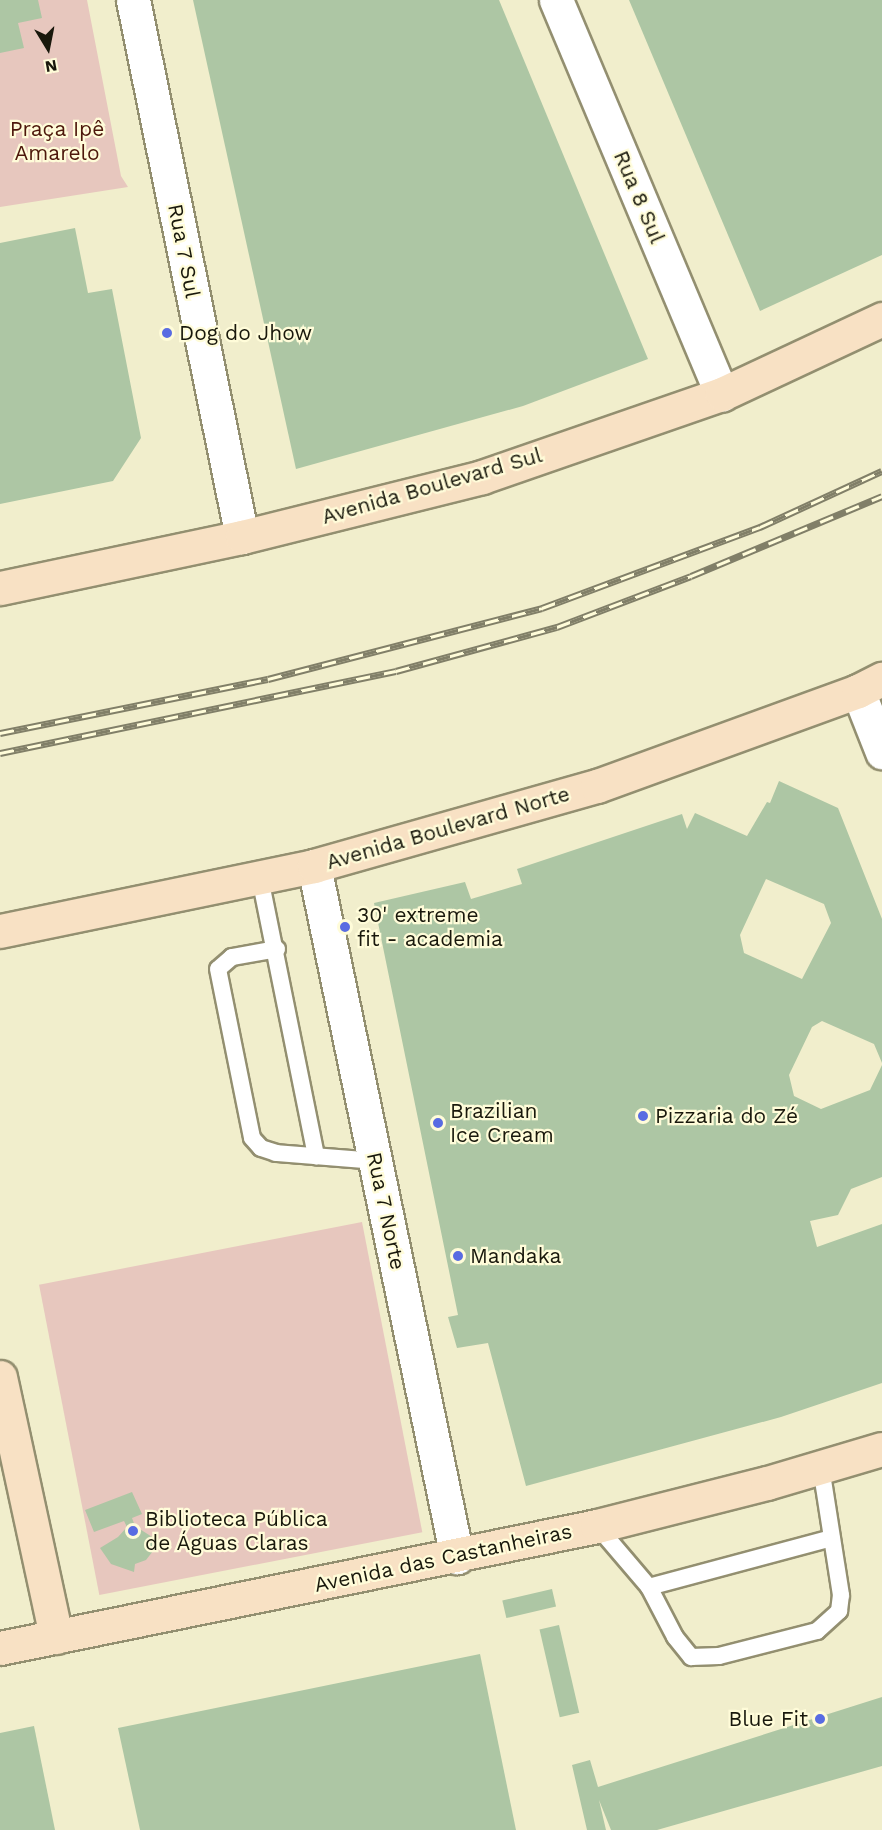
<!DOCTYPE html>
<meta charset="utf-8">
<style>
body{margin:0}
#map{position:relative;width:882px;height:1830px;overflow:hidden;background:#f1eecc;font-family:"Work Sans",sans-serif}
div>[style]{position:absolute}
.green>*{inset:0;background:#e7c7be;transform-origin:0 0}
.building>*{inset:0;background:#adc6a4;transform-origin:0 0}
.roads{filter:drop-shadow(2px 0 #938f70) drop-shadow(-2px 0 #938f70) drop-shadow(0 2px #938f70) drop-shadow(0 -2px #938f70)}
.lane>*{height:16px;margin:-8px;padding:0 8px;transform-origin:8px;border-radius:8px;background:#fff}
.street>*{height:33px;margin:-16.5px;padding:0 16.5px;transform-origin:16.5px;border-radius:16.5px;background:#fff}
.secondary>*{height:33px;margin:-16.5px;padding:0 16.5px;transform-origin:16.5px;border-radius:16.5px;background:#f8e1c4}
.rail>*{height:7px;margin-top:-3.5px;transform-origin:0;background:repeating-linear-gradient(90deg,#fffcd9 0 14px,#817f68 0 28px);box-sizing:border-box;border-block:2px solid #817f68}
.dots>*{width:16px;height:16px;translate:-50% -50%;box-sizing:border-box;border:3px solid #fffcd9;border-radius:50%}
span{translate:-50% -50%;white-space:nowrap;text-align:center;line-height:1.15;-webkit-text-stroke:4.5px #fffcd9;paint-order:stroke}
.park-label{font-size:21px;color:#4d170b}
.street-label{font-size:21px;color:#19180c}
.poi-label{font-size:21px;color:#19180c}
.left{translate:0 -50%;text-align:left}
.right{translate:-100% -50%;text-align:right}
.north{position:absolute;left:18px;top:18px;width:60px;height:60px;-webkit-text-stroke:4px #fffcd9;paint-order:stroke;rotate:170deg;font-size:16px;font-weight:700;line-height:24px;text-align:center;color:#19180c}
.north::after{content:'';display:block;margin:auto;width:21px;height:27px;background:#19180c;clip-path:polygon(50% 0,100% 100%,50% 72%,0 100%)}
</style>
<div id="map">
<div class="green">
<i style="clip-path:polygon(0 0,87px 0,121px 176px,128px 187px,0 207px)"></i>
<i style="left:362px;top:1222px;width:316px;height:329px;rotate:79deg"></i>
</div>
<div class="building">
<i style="clip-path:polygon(0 0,38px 0,42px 18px,18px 23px,24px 48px,0 53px)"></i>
<i style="clip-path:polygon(193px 0,499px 0,648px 359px,523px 406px,296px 469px)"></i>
<i style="clip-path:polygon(629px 0,882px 0,882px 255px,760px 311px)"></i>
<i style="clip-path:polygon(75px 228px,88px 293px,112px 289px,141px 438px,113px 481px,0 504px,0 243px)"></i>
<i style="clip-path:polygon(evenodd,779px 781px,838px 808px,882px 919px,882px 1063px,874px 1044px,822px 1021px,812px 1027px,789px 1075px,794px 1096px,821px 1109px,870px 1090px,882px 1065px,882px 1177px,851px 1189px,838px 1215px,810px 1221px,817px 1247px,882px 1224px,882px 1383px,781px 1417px,526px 1486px,488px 1343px,457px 1348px,448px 1317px,458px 1315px,374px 903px,465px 882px,471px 899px,522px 884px,517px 869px,682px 814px,687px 829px,695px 813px,747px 836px,767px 802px,770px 803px,779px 781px,766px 879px,824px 904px,831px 923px,802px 979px,744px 953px,740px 935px,766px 879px)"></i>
<i style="clip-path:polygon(132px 1492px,142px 1514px,132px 1518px,135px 1526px,160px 1542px,146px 1560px,135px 1564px,134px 1572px,111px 1564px,100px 1548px,118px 1537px,127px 1527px,124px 1521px,94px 1532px,85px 1510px)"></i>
<i style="left:552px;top:1589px;width:18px;height:51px;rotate:77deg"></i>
<i style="left:559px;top:1625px;width:90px;height:20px;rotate:77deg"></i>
<i style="clip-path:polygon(480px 1654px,516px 1830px,140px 1830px,118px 1728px)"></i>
<i style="clip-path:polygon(882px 1697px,882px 1766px,657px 1830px,611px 1830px,599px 1800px,606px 1830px,587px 1830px,572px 1765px,590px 1760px,598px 1787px)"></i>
<i style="clip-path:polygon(34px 1726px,55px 1830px,0 1830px,0 1733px)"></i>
</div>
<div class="roads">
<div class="lane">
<i style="left:260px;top:878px;width:284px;rotate:78.6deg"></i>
<i style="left:277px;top:949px;width:46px;rotate:169.9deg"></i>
<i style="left:232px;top:957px;width:18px;rotate:139deg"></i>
<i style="left:218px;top:969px;width:172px;rotate:78.6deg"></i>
<i style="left:252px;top:1138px;width:13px;rotate:48deg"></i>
<i style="left:261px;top:1148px;width:16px;rotate:18deg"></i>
<i style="left:276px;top:1153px;width:99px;rotate:4.6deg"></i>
<i style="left:597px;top:1526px;width:80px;rotate:49.6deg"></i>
<i style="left:649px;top:1587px;width:56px;rotate:62.5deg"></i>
<i style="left:675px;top:1637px;width:26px;rotate:51deg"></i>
<i style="left:691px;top:1657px;width:28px;rotate:-2deg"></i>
<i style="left:719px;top:1656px;width:101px;rotate:-14.3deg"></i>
<i style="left:817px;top:1631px;width:30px;rotate:-42deg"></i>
<i style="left:839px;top:1611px;width:16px;rotate:-83deg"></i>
<i style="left:841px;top:1595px;width:129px;rotate:-98.9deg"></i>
<i style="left:649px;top:1587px;width:189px;rotate:-15deg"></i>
</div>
<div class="street">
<i style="left:133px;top:0;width:548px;rotate:78.53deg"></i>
<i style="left:556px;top:0;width:428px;rotate:67.2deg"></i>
<i style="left:858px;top:691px;width:66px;rotate:68.5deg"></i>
<i style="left:314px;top:866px;width:706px;rotate:78.31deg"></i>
</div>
<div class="secondary">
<i style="left:0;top:588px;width:247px;rotate:-11.9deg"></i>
<i style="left:242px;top:537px;width:247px;rotate:-14deg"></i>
<i style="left:482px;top:477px;width:254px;rotate:-19.1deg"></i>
<i style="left:722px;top:394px;width:177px;rotate:-25.1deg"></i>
<i style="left:0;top:931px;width:321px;rotate:-11.7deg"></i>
<i style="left:314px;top:866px;width:294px;rotate:-15.8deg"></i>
<i style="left:597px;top:786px;width:278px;rotate:-20deg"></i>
<i style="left:858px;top:691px;width:27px;rotate:-27deg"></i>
<i style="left:0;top:1377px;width:266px;rotate:77.8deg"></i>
<i style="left:0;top:1648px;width:609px;rotate:-11.55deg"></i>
<i style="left:597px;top:1526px;width:175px;rotate:-14.2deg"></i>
<i style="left:767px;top:1483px;width:120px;rotate:-16.5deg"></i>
</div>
</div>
<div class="rail">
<i style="left:0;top:733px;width:273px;rotate:-11.4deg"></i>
<i style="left:268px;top:679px;width:283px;rotate:-14.5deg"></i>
<i style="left:542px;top:608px;width:233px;rotate:-20.4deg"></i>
<i style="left:760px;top:527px;width:134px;rotate:-24.7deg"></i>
<i style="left:0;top:753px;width:404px;rotate:-11.7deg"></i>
<i style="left:396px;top:671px;width:167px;rotate:-15.3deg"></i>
<i style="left:557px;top:627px;width:143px;rotate:-20.8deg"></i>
<i style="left:691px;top:576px;width:207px;rotate:-22.7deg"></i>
</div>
<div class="dots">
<i style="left:167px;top:333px;background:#596ce2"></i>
<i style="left:345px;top:927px;background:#596ce2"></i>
<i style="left:643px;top:1116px;background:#596ce2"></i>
<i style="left:438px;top:1123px;background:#596ce2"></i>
<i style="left:458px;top:1256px;background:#596ce2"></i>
<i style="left:133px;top:1531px;background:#596ce2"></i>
<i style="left:820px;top:1719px;background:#596ce2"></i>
</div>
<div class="park-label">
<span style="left:57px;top:141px">Praça Ipê<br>Amarelo</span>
</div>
<div class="street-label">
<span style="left:639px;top:197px;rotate:67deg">Rua 8 Sul</span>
<span style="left:184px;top:251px;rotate:79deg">Rua 7 Sul</span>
<span style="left:432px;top:486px;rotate:-16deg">Avenida Boulevard Sul</span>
<span style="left:448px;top:828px;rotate:-16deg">Avenida Boulevard Norte</span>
<span style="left:386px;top:1211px;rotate:78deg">Rua 7 Norte</span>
<span style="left:443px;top:1558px;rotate:-12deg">Avenida das Castanheiras</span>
</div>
<div class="poi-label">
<span class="left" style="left:179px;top:333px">Dog do Jhow</span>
<span class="left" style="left:357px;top:927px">30' extreme<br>fit - academia</span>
<span class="left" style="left:450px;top:1123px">Brazilian<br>Ice Cream</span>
<span class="left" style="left:655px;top:1116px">Pizzaria do Zé</span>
<span class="left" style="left:470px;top:1256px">Mandaka</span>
<span class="left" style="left:145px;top:1531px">Biblioteca Pública<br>de Águas Claras</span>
<span class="right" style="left:808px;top:1719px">Blue Fit</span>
</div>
<div class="north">N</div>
</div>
